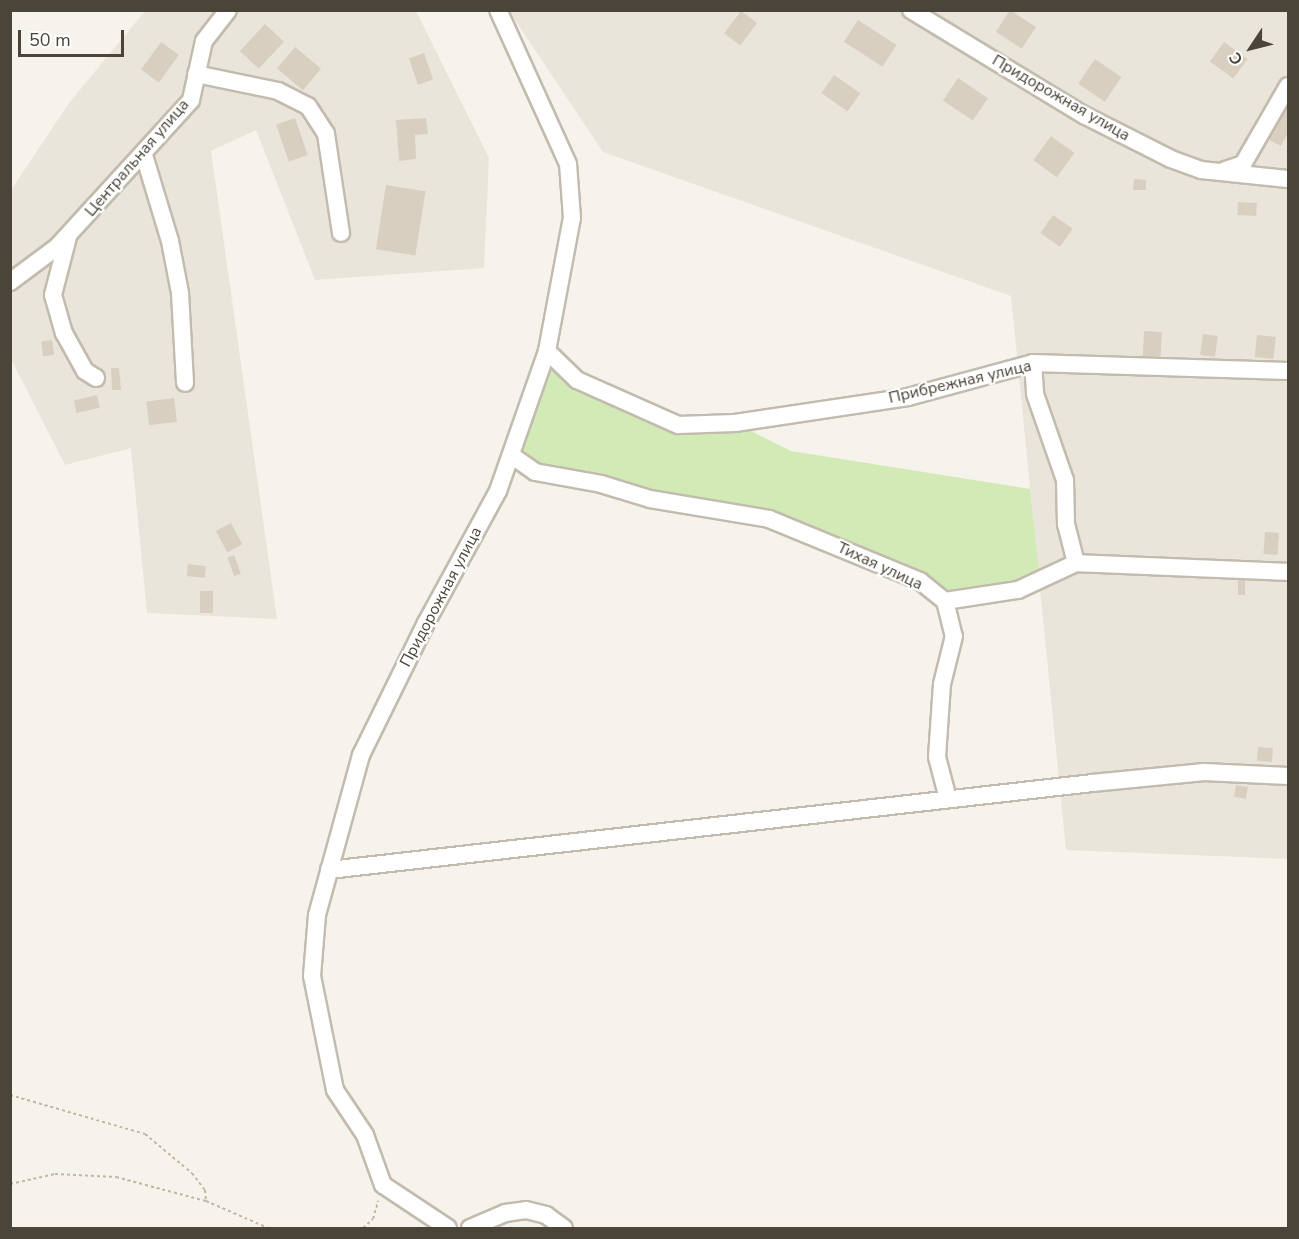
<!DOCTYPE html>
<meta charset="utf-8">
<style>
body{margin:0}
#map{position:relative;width:1299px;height:1239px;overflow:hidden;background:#f6f3ec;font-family:"Nunito Sans",sans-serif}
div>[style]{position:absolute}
.residential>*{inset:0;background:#eae5da}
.green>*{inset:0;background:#d2eab5}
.building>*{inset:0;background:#d8cfc1;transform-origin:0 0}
.path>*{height:2px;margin-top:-1px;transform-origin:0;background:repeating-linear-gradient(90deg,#c4b79f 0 3px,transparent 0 6px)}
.roads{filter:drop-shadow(2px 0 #c2bbae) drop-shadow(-2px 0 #c2bbae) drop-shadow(0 2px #c2bbae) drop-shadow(0 -2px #c2bbae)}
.minor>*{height:16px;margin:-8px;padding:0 8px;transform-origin:8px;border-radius:8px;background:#fff}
span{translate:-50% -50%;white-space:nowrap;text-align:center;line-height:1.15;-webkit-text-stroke:4.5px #fff;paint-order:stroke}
.street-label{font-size:16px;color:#4b4439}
.frame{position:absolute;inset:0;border:12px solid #4b4439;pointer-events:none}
.north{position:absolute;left:1221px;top:18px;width:60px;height:60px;-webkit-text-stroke:4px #fff;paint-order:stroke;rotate:235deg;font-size:16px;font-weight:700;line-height:24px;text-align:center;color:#4b4439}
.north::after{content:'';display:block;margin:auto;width:21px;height:27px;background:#4b4439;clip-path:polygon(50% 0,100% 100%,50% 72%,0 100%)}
.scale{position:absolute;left:18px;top:30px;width:106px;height:27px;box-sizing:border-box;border:3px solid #4b4439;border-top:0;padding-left:8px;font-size:18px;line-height:21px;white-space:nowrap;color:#4b4439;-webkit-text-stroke:4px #fff;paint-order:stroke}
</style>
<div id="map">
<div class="residential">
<i style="clip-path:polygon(145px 11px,416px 11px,489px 158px,484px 268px,315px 280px,256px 130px,211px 151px,277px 619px,147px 613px,131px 448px,65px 465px,11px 359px,11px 190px,69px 103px)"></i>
<i style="clip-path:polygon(509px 11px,1288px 11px,1288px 859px,1066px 850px,1011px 296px,603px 152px)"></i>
</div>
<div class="green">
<i style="clip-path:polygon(547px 351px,577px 380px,678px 425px,735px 423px,791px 451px,1030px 489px,1040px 580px,945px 601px,769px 519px,535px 472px,511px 455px)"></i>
</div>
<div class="building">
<i style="left:1010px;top:10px;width:31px;height:26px;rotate:33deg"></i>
<i style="left:741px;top:11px;width:20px;height:28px;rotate:37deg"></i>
<i style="left:858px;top:20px;width:46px;height:26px;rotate:33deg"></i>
<i style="left:265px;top:24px;width:26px;height:37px;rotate:43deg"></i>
<i style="left:161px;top:42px;width:22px;height:34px;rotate:36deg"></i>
<i style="left:1224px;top:42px;width:29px;height:24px;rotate:36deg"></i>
<i style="left:295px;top:47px;width:34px;height:28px;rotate:40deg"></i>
<i style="left:424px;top:53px;width:28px;height:16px;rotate:71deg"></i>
<i style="left:1095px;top:59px;width:32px;height:30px;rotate:34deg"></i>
<i style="left:834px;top:75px;width:32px;height:22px;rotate:35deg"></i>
<i style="left:958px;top:78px;width:36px;height:27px;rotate:34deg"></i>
<i style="clip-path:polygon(1285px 106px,1288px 108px,1288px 133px,1281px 146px,1266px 138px)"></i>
<i style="left:295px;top:118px;width:39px;height:20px;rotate:71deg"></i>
<i style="clip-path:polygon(426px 118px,428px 134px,415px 135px,416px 159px,399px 161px,396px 120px)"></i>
<i style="left:1051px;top:136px;width:29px;height:30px;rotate:36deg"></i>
<i style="clip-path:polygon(1134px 179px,1146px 180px,1146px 190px,1133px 190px)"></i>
<i style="left:386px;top:185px;width:40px;height:65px;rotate:9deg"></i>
<i style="left:1238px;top:202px;width:19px;height:13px;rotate:3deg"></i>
<i style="left:1053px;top:215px;width:24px;height:22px;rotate:35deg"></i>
<i style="left:1144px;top:331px;width:18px;height:25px;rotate:3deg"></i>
<i style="left:1203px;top:334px;width:15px;height:21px;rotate:8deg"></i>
<i style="left:1257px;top:335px;width:19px;height:22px;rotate:6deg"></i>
<i style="left:52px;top:340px;width:15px;height:11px;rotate:82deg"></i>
<i style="clip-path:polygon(111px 368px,119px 368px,121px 390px,112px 390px)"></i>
<i style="left:97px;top:395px;width:13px;height:24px;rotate:77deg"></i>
<i style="left:174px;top:398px;width:24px;height:28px;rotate:83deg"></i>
<i style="left:231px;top:523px;width:24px;height:17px;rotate:62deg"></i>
<i style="left:1265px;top:532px;width:14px;height:22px;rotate:4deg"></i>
<i style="left:234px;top:555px;width:20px;height:7px;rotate:70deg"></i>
<i style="left:188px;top:564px;width:18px;height:12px;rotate:6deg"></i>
<i style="left:1245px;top:580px;width:15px;height:7px;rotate:90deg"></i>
<i style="left:200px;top:591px;width:13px;height:22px"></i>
<i style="left:1258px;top:747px;width:15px;height:14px;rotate:4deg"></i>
<i style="left:1236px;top:785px;width:12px;height:12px;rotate:9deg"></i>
</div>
<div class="path">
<i style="left:10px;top:1095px;width:141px;rotate:16.1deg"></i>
<i style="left:145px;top:1134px;width:61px;rotate:39.7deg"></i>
<i style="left:192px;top:1173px;width:21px;rotate:53deg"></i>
<i style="left:205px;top:1190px;width:11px;rotate:85deg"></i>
<i style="left:10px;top:1184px;width:46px;rotate:-12.5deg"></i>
<i style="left:55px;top:1174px;width:61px;rotate:2.8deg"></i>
<i style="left:116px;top:1177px;width:93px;rotate:14.9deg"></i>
<i style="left:206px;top:1201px;width:68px;rotate:23.5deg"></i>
<i style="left:363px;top:1228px;width:13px;rotate:-42deg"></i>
<i style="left:373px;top:1219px;width:19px;rotate:-74deg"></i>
</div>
<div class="roads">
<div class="minor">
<i style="left:911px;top:10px;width:202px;rotate:31.3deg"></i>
<i style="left:1084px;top:115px;width:97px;rotate:26.8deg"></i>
<i style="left:1171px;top:159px;width:32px;rotate:20deg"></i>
<i style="left:1201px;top:170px;width:87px;rotate:5.9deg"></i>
<i style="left:196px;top:74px;width:84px;rotate:11.7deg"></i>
<i style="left:278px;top:91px;width:34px;rotate:27deg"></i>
<i style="left:308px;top:106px;width:33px;rotate:57deg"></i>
<i style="left:326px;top:134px;width:100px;rotate:81.4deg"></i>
<i style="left:144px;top:155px;width:90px;rotate:73.2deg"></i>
<i style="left:170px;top:241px;width:53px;rotate:79.1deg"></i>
<i style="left:180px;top:293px;width:90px;rotate:86.8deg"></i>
<i style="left:1225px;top:170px;width:19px;rotate:-18deg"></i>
<i style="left:1243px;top:164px;width:90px;rotate:-60deg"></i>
<i style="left:68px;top:237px;width:60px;rotate:104.5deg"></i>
<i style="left:53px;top:295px;width:40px;rotate:74deg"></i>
<i style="left:64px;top:333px;width:43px;rotate:61.1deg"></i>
<i style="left:85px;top:371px;width:13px;rotate:32deg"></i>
<i style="left:10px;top:282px;width:59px;rotate:-36.7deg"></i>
<i style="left:57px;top:247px;width:199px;rotate:-47.6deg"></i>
<i style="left:191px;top:100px;width:60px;rotate:-77.6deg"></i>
<i style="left:204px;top:41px;width:39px;rotate:-52deg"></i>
<i style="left:547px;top:351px;width:42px;rotate:44deg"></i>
<i style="left:577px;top:380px;width:111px;rotate:24deg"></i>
<i style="left:678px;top:425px;width:57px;rotate:-2deg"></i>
<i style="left:735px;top:423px;width:175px;rotate:-8.5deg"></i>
<i style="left:908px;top:397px;width:130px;rotate:-15.2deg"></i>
<i style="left:1033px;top:363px;width:255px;rotate:1.8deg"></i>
<i style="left:1033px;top:363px;width:31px;rotate:86deg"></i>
<i style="left:1035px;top:394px;width:91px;rotate:70.8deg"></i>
<i style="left:1065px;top:480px;width:44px;rotate:88.7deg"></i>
<i style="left:1066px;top:524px;width:40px;rotate:75.6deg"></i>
<i style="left:511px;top:455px;width:29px;rotate:35deg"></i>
<i style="left:535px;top:472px;width:67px;rotate:10.3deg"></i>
<i style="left:601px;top:484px;width:51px;rotate:17deg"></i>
<i style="left:650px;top:499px;width:121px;rotate:9.5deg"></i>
<i style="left:769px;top:519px;width:163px;rotate:22.3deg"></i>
<i style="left:920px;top:581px;width:32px;rotate:39deg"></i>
<i style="left:945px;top:601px;width:74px;rotate:-8.6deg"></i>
<i style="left:1018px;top:590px;width:64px;rotate:-25deg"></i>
<i style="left:1076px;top:563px;width:212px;rotate:2.4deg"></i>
<i style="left:945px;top:601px;width:36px;rotate:76deg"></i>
<i style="left:954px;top:636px;width:49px;rotate:104deg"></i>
<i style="left:942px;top:684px;width:73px;rotate:93.9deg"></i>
<i style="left:937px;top:757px;width:43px;rotate:75.3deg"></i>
<i style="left:329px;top:870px;width:768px;rotate:-6.5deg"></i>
<i style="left:1092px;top:783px;width:113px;rotate:-5.6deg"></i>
<i style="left:1204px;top:772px;width:84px;rotate:2.7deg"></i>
<i style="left:448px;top:1228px;width:78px;rotate:-146.5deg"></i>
<i style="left:383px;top:1185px;width:53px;rotate:-109.8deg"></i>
<i style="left:365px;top:1135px;width:54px;rotate:-123.7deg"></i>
<i style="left:335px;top:1090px;width:116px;rotate:-101.4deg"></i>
<i style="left:312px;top:976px;width:61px;rotate:-85.3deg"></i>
<i style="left:317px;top:915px;width:166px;rotate:-74.6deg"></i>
<i style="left:361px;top:755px;width:147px;rotate:-63.8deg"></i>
<i style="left:426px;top:623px;width:150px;rotate:-61.4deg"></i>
<i style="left:498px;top:491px;width:148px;rotate:-70.7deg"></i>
<i style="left:547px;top:351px;width:135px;rotate:-79.4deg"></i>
<i style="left:572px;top:218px;width:54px;rotate:-94.2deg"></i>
<i style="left:568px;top:164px;width:169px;rotate:-114.4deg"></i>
<i style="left:470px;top:1228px;width:38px;rotate:-23deg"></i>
<i style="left:505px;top:1213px;width:21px;rotate:-8deg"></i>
<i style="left:526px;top:1210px;width:21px;rotate:14deg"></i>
<i style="left:546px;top:1215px;width:22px;rotate:36deg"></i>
</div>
</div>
<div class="street-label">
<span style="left:1061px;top:98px;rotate:30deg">Придорожная улица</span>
<span style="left:137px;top:158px;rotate:-49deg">Центральная улица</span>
<span style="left:960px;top:382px;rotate:-13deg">Прибрежная улица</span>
<span style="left:880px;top:566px;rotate:25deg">Тихая улица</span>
<span style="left:441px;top:597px;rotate:-62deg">Придорожная улица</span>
</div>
<div class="frame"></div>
<div class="north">С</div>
<div class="scale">50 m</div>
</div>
